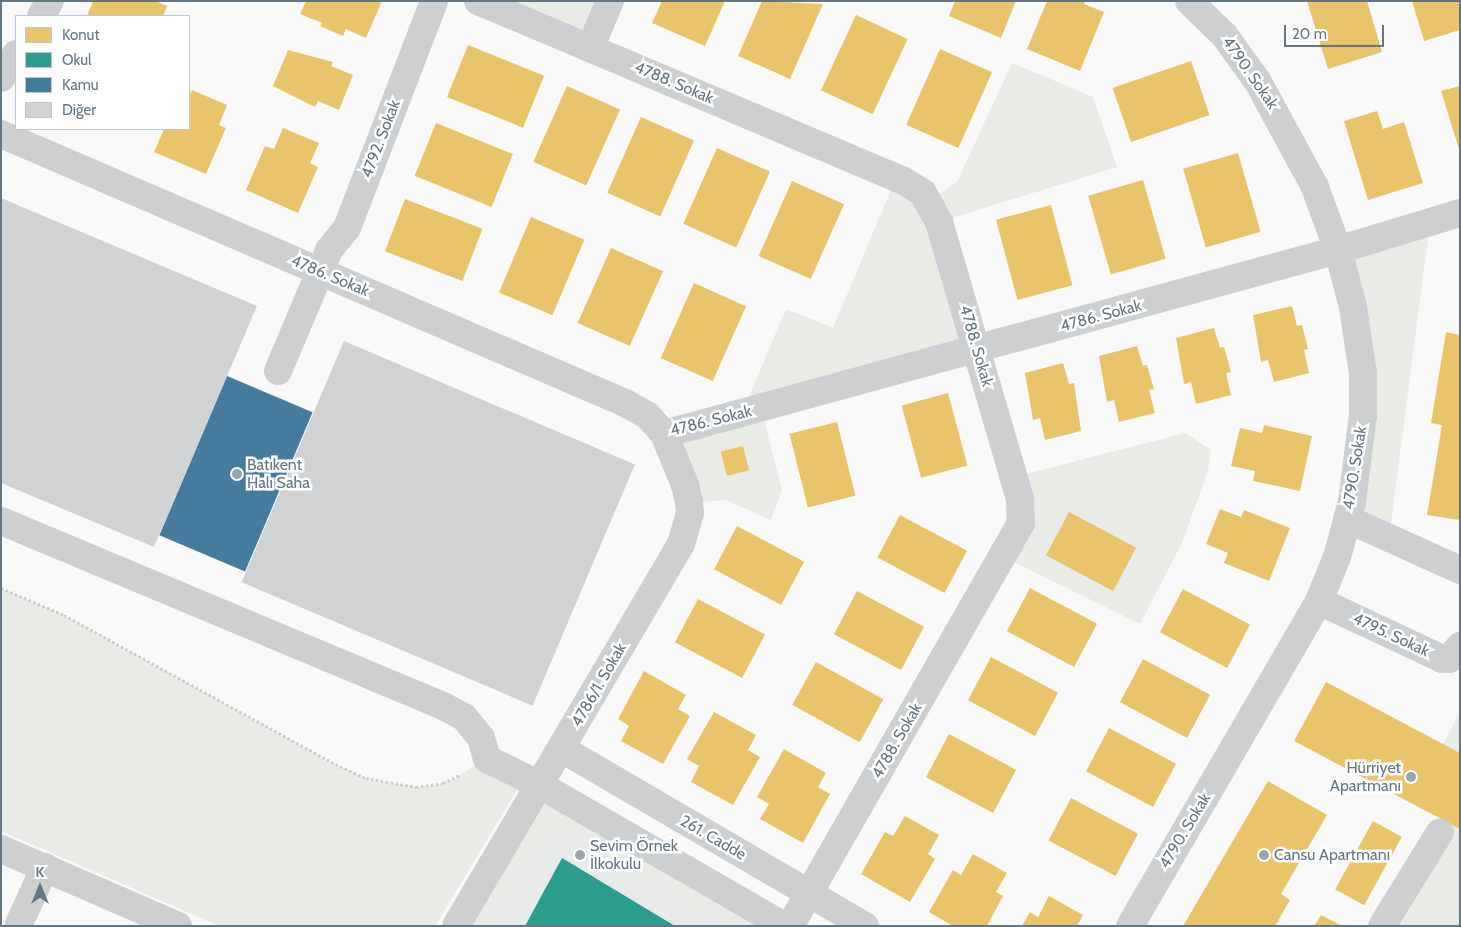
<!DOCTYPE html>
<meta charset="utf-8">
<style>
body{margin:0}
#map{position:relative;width:1461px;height:927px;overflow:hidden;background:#f9f9f9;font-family:Cabin,sans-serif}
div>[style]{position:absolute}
.built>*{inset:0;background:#e8e9e9}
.green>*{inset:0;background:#e8ebe6}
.homes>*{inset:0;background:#e9c46a;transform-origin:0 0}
.schools>*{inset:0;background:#2a9d8f}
.public>*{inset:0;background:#457b9d;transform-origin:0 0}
.building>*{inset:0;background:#d0d2d3;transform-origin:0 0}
.path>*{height:3px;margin-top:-1.5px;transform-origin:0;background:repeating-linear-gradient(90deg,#cbcccd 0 2.5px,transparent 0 5px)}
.minor>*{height:28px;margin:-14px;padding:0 14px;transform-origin:14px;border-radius:14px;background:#cecfd0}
.dots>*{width:14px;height:14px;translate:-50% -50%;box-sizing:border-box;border:2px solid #fff;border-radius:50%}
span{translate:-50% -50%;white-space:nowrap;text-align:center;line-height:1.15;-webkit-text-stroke:5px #fff;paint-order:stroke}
.street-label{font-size:16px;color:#657683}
.poi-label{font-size:16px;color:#657683}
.left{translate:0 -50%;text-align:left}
.right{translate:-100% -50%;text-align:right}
.frame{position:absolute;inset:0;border:2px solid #657683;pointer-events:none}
.legend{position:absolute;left:15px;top:15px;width:175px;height:115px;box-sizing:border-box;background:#fff;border:1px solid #c1c8cd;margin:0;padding:6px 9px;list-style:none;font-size:15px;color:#657683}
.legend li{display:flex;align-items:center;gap:10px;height:25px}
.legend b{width:25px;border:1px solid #c1c8cd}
.north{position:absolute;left:15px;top:862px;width:50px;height:50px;-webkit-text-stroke:4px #fff;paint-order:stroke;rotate:0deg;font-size:14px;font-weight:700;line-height:20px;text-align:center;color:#657683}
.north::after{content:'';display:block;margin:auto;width:18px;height:22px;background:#657683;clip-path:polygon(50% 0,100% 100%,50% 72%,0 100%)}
.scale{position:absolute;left:1284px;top:25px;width:100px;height:22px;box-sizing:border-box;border:2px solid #657683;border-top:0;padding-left:6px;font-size:15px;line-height:18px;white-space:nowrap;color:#657683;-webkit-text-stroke:4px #fff;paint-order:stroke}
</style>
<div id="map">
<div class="built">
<i style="clip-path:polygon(540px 785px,784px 926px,456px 926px)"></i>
</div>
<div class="green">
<i style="clip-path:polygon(478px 1px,610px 1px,590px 48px)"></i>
<i style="clip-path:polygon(1012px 63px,1093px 97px,1117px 167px,939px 222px,978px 350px,761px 408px,782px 490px,771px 520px,726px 500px,689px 503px,664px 434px,742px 413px,786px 309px,833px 328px,896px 178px,929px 201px,957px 182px)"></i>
<i style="clip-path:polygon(1430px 223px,1389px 538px,1347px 519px,1358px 468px,1338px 250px)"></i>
<i style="clip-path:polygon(1185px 433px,1211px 450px,1208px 471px,1182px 543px,1140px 624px,1004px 557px,1014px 477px)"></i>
<i style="clip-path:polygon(1px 588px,64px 615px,331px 762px,366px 778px,416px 787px,435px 785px,454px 779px,485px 759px,525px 777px,435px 926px,219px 926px,1px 831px)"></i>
<i style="clip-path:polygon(1460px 712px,1460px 753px,1443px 744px)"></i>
<i style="clip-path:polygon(540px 785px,784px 926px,731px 926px,554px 825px,543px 833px,489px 926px,456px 926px)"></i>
<i style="clip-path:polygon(1460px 807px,1460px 926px,1395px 926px)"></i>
</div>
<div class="homes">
<i style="clip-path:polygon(93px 1px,155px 1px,167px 6px,163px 16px,87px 16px)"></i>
<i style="clip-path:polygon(306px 1px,376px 1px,381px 3px,366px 38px,346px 29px,343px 36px,320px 26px,322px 23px,300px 14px)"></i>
<i style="clip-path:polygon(662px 1px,725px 1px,705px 46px,652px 23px)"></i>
<i style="clip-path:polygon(762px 1px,823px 4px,790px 79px,738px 56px)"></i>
<i style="clip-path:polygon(955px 1px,1016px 1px,1001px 38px,949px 16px)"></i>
<i style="clip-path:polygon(1047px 1px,1085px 1px,1084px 4px,1104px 12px,1080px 71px,1027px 49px)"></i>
<i style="clip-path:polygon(1307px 1px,1367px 1px,1382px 52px,1328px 69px)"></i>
<i style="clip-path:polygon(1412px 1px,1460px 1px,1460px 30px,1424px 41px)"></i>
<i style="left:856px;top:15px;width:57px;height:83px;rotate:25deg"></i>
<i style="left:468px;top:45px;width:82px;height:56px;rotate:22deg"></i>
<i style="left:940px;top:49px;width:57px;height:83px;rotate:24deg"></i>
<i style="clip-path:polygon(288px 50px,333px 62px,331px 66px,353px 75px,339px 110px,318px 101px,315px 107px,273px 86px)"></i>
<i style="left:1191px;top:61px;width:57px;height:83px;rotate:71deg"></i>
<i style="left:567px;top:86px;width:58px;height:83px;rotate:24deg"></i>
<i style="clip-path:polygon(1460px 86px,1460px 149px,1459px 149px,1441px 91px)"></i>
<i style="clip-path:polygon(192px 90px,227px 105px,219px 125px,226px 128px,206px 174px,154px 152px,164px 129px,189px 129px,189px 97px)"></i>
<i style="clip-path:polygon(1377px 111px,1383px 129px,1404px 122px,1423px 183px,1368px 200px,1344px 121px)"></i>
<i style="left:641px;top:117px;width:58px;height:83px;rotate:24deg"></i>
<i style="left:436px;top:123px;width:83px;height:57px;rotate:22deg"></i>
<i style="clip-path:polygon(283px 128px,319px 143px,310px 163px,318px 167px,298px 213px,246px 190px,265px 146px,274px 149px)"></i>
<i style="left:717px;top:148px;width:58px;height:83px;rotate:24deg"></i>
<i style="left:1238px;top:153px;width:82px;height:57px;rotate:74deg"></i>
<i style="left:1143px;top:180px;width:82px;height:57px;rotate:74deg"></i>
<i style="left:792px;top:181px;width:57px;height:82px;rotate:24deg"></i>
<i style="left:405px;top:199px;width:83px;height:56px;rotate:21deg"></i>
<i style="left:1051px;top:205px;width:83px;height:57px;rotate:75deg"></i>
<i style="left:531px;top:217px;width:58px;height:82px;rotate:23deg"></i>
<i style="left:611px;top:248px;width:57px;height:82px;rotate:24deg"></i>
<i style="left:694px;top:283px;width:57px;height:82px;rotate:24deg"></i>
<i style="clip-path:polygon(1292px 306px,1297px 326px,1302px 325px,1308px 349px,1304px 350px,1309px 373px,1274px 382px,1268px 360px,1261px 362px,1253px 315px)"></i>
<i style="clip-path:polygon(1214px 328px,1220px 348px,1224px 347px,1231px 372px,1226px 373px,1231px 395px,1196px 404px,1191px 382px,1184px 384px,1176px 338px)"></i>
<i style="clip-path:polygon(1446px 332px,1460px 335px,1460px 520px,1427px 515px,1442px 425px,1431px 423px)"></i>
<i style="clip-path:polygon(1137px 346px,1143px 366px,1147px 365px,1154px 389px,1149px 390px,1155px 413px,1119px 422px,1114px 400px,1107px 402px,1099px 356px)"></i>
<i style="clip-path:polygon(1063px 363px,1069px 384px,1074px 383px,1081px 431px,1045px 440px,1040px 418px,1033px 420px,1025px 373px)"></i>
<i style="left:948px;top:393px;width:75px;height:48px;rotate:75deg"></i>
<i style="left:837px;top:422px;width:76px;height:49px;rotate:76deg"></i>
<i style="clip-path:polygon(1264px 425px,1312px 436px,1300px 491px,1253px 481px,1255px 471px,1231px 466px,1240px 428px,1262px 433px)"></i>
<i style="left:743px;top:446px;width:25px;height:23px;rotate:76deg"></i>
<i style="clip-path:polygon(1220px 509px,1241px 517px,1244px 510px,1290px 528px,1269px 581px,1224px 563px,1228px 553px,1206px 544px)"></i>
<i style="left:1069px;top:512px;width:76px;height:49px;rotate:28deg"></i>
<i style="left:900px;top:515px;width:76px;height:48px;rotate:28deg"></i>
<i style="left:737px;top:526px;width:76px;height:49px;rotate:28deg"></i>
<i style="left:1030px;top:588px;width:76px;height:49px;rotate:28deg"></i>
<i style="left:1183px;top:589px;width:76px;height:49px;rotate:28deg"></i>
<i style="left:857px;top:591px;width:76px;height:49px;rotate:28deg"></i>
<i style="left:698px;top:599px;width:76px;height:49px;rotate:28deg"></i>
<i style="left:991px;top:657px;width:76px;height:49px;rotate:28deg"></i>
<i style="left:1143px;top:659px;width:76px;height:49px;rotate:28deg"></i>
<i style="left:816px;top:662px;width:77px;height:49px;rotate:29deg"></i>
<i style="clip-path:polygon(644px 671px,686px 695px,678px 709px,690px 716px,663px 764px,621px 741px,629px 726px,618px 719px)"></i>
<i style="clip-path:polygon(1326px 682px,1460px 753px,1460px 829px,1294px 741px)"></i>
<i style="clip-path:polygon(714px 712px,756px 735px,748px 750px,760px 757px,733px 805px,691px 782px,699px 766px,687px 759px)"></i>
<i style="left:1109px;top:728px;width:76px;height:49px;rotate:28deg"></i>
<i style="left:949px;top:734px;width:76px;height:49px;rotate:28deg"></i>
<i style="clip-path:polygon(784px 749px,826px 773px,818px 787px,830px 794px,803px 843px,760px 819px,769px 804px,757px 797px)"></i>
<i style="clip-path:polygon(1268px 781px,1327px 815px,1281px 894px,1290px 900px,1275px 926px,1183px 926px)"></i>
<i style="left:1071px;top:798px;width:76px;height:48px;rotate:28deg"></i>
<i style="clip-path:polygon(905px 816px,939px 835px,928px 854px,935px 859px,910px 902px,861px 874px,885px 832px,893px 836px)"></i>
<i style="left:1373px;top:821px;width:33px;height:78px;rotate:29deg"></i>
<i style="clip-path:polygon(973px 854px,1007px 873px,996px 892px,1003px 896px,987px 926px,953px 926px,929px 912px,953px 870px,961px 875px)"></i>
<i style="clip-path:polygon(1049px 896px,1083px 915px,1077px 926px,1022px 926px,1030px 912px,1038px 917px)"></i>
<i style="clip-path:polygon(1321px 915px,1342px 926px,1314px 926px)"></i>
</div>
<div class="schools">
<i style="clip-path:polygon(562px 858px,675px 926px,525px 926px)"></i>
</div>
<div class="public">
<i style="left:227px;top:376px;width:93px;height:173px;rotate:23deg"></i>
</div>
<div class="building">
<i style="clip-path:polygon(1px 198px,257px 306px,154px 547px,1px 483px)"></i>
<i style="left:344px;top:341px;width:316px;height:262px;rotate:23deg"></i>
</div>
<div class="path">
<i style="left:1px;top:588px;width:69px;rotate:23.2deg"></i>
<i style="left:64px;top:615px;width:305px;rotate:28.8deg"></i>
<i style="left:331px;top:762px;width:38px;rotate:25deg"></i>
<i style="left:366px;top:778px;width:51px;rotate:10.2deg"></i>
<i style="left:416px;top:787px;width:27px;rotate:-8deg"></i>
<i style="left:443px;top:783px;width:19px;rotate:-25deg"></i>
</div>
<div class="minor">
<i style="left:478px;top:1px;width:462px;rotate:22.9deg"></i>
<i style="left:904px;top:181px;width:22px;rotate:32deg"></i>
<i style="left:923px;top:193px;width:33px;rotate:61deg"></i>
<i style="left:939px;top:222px;width:289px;rotate:73.7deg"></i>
<i style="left:1020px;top:499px;width:24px;rotate:88deg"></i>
<i style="left:1021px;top:523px;width:465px;rotate:119.8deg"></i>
<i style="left:41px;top:16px;width:17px;rotate:-59deg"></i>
<i style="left:590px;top:48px;width:51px;rotate:-66.9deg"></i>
<i style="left:1px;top:78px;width:28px;rotate:-58deg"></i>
<i style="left:1px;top:134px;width:680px;rotate:23.32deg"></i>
<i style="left:625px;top:403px;width:26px;rotate:29deg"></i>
<i style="left:648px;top:416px;width:24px;rotate:48deg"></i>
<i style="left:664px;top:434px;width:55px;rotate:67.6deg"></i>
<i style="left:685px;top:485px;width:18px;rotate:77deg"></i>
<i style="left:689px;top:503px;width:10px;rotate:84deg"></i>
<i style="left:690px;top:513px;width:32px;rotate:106deg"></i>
<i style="left:681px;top:544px;width:443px;rotate:120.5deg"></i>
<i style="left:278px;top:371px;width:131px;rotate:-67.1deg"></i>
<i style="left:329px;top:250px;width:28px;rotate:-51deg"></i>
<i style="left:347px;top:228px;width:243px;rotate:-69deg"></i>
<i style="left:664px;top:434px;width:699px;rotate:-15.27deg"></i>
<i style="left:1338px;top:250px;width:127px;rotate:-16.9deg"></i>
<i style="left:1347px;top:519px;width:124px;rotate:24.3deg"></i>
<i style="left:1px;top:521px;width:481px;rotate:22.7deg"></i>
<i style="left:445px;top:707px;width:21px;rotate:28deg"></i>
<i style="left:464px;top:717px;width:27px;rotate:51deg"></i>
<i style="left:481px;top:738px;width:22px;rotate:74deg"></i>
<i style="left:487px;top:759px;width:59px;rotate:26.1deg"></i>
<i style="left:540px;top:785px;width:282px;rotate:30deg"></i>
<i style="left:1319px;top:601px;width:136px;rotate:25.2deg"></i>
<i style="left:1442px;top:659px;width:7px"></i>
<i style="left:1449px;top:659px;width:17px;rotate:-50deg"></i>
<i style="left:562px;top:749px;width:351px;rotate:30.3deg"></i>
<i style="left:1px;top:849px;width:193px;rotate:23.5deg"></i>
<i style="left:18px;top:926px;width:65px;rotate:-65.4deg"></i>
<i style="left:1130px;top:926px;width:376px;rotate:-59.8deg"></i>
<i style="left:1319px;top:601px;width:48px;rotate:-67.8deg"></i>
<i style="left:1337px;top:557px;width:57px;rotate:-74.7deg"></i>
<i style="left:1352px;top:502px;width:88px;rotate:-82.8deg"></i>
<i style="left:1363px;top:415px;width:41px;rotate:-90deg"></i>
<i style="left:1363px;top:374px;width:68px;rotate:-98.5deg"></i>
<i style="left:1353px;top:307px;width:59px;rotate:-104.7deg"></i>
<i style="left:1338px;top:250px;width:67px;rotate:-110.1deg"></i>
<i style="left:1315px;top:187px;width:119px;rotate:-118.5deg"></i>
<i style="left:1258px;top:82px;width:57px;rotate:-125.7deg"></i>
<i style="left:1225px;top:36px;width:50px;rotate:-135.8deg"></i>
<i style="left:1382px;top:926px;width:110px;rotate:-58.3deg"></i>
</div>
<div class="dots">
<i style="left:237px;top:474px;background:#99a4ac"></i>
<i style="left:1411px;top:777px;background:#99a4ac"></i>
<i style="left:580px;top:855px;background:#99a4ac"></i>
<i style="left:1264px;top:855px;background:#99a4ac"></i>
</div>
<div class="street-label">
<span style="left:1250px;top:73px;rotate:55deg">4790. Sokak</span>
<span style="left:674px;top:83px;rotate:23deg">4788. Sokak</span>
<span style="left:381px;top:139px;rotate:-69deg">4792. Sokak</span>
<span style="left:330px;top:276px;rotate:23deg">4786. Sokak</span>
<span style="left:1101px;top:316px;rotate:-15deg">4786. Sokak</span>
<span style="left:976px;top:346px;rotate:74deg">4788. Sokak</span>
<span style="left:711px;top:421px;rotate:-14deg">4786. Sokak</span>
<span style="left:1355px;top:468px;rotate:-81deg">4790. Sokak</span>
<span style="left:1391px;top:635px;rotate:25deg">4795. Sokak</span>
<span style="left:599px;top:685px;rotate:-60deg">4786/1. Sokak</span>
<span style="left:897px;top:741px;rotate:-60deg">4788. Sokak</span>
<span style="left:1185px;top:831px;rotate:-59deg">4790. Sokak</span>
<span style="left:713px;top:838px;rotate:30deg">261. Cadde</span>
</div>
<div class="poi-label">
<span class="left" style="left:247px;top:474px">Batıkent<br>Halı Saha</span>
<span class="right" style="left:1401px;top:777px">Hürriyet<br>Apartmanı</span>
<span class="left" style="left:590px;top:855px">Sevim Örnek<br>İlkokulu</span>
<span class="left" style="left:1274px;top:855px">Cansu Apartmanı</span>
</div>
<div class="frame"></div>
<ul class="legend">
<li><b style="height:14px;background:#e9c46a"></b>Konut</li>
<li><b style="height:14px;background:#2a9d8f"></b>Okul</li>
<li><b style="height:14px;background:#457b9d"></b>Kamu</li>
<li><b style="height:14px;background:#d0d2d3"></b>Diğer</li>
</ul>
<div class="north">K</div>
<div class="scale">20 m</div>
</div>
